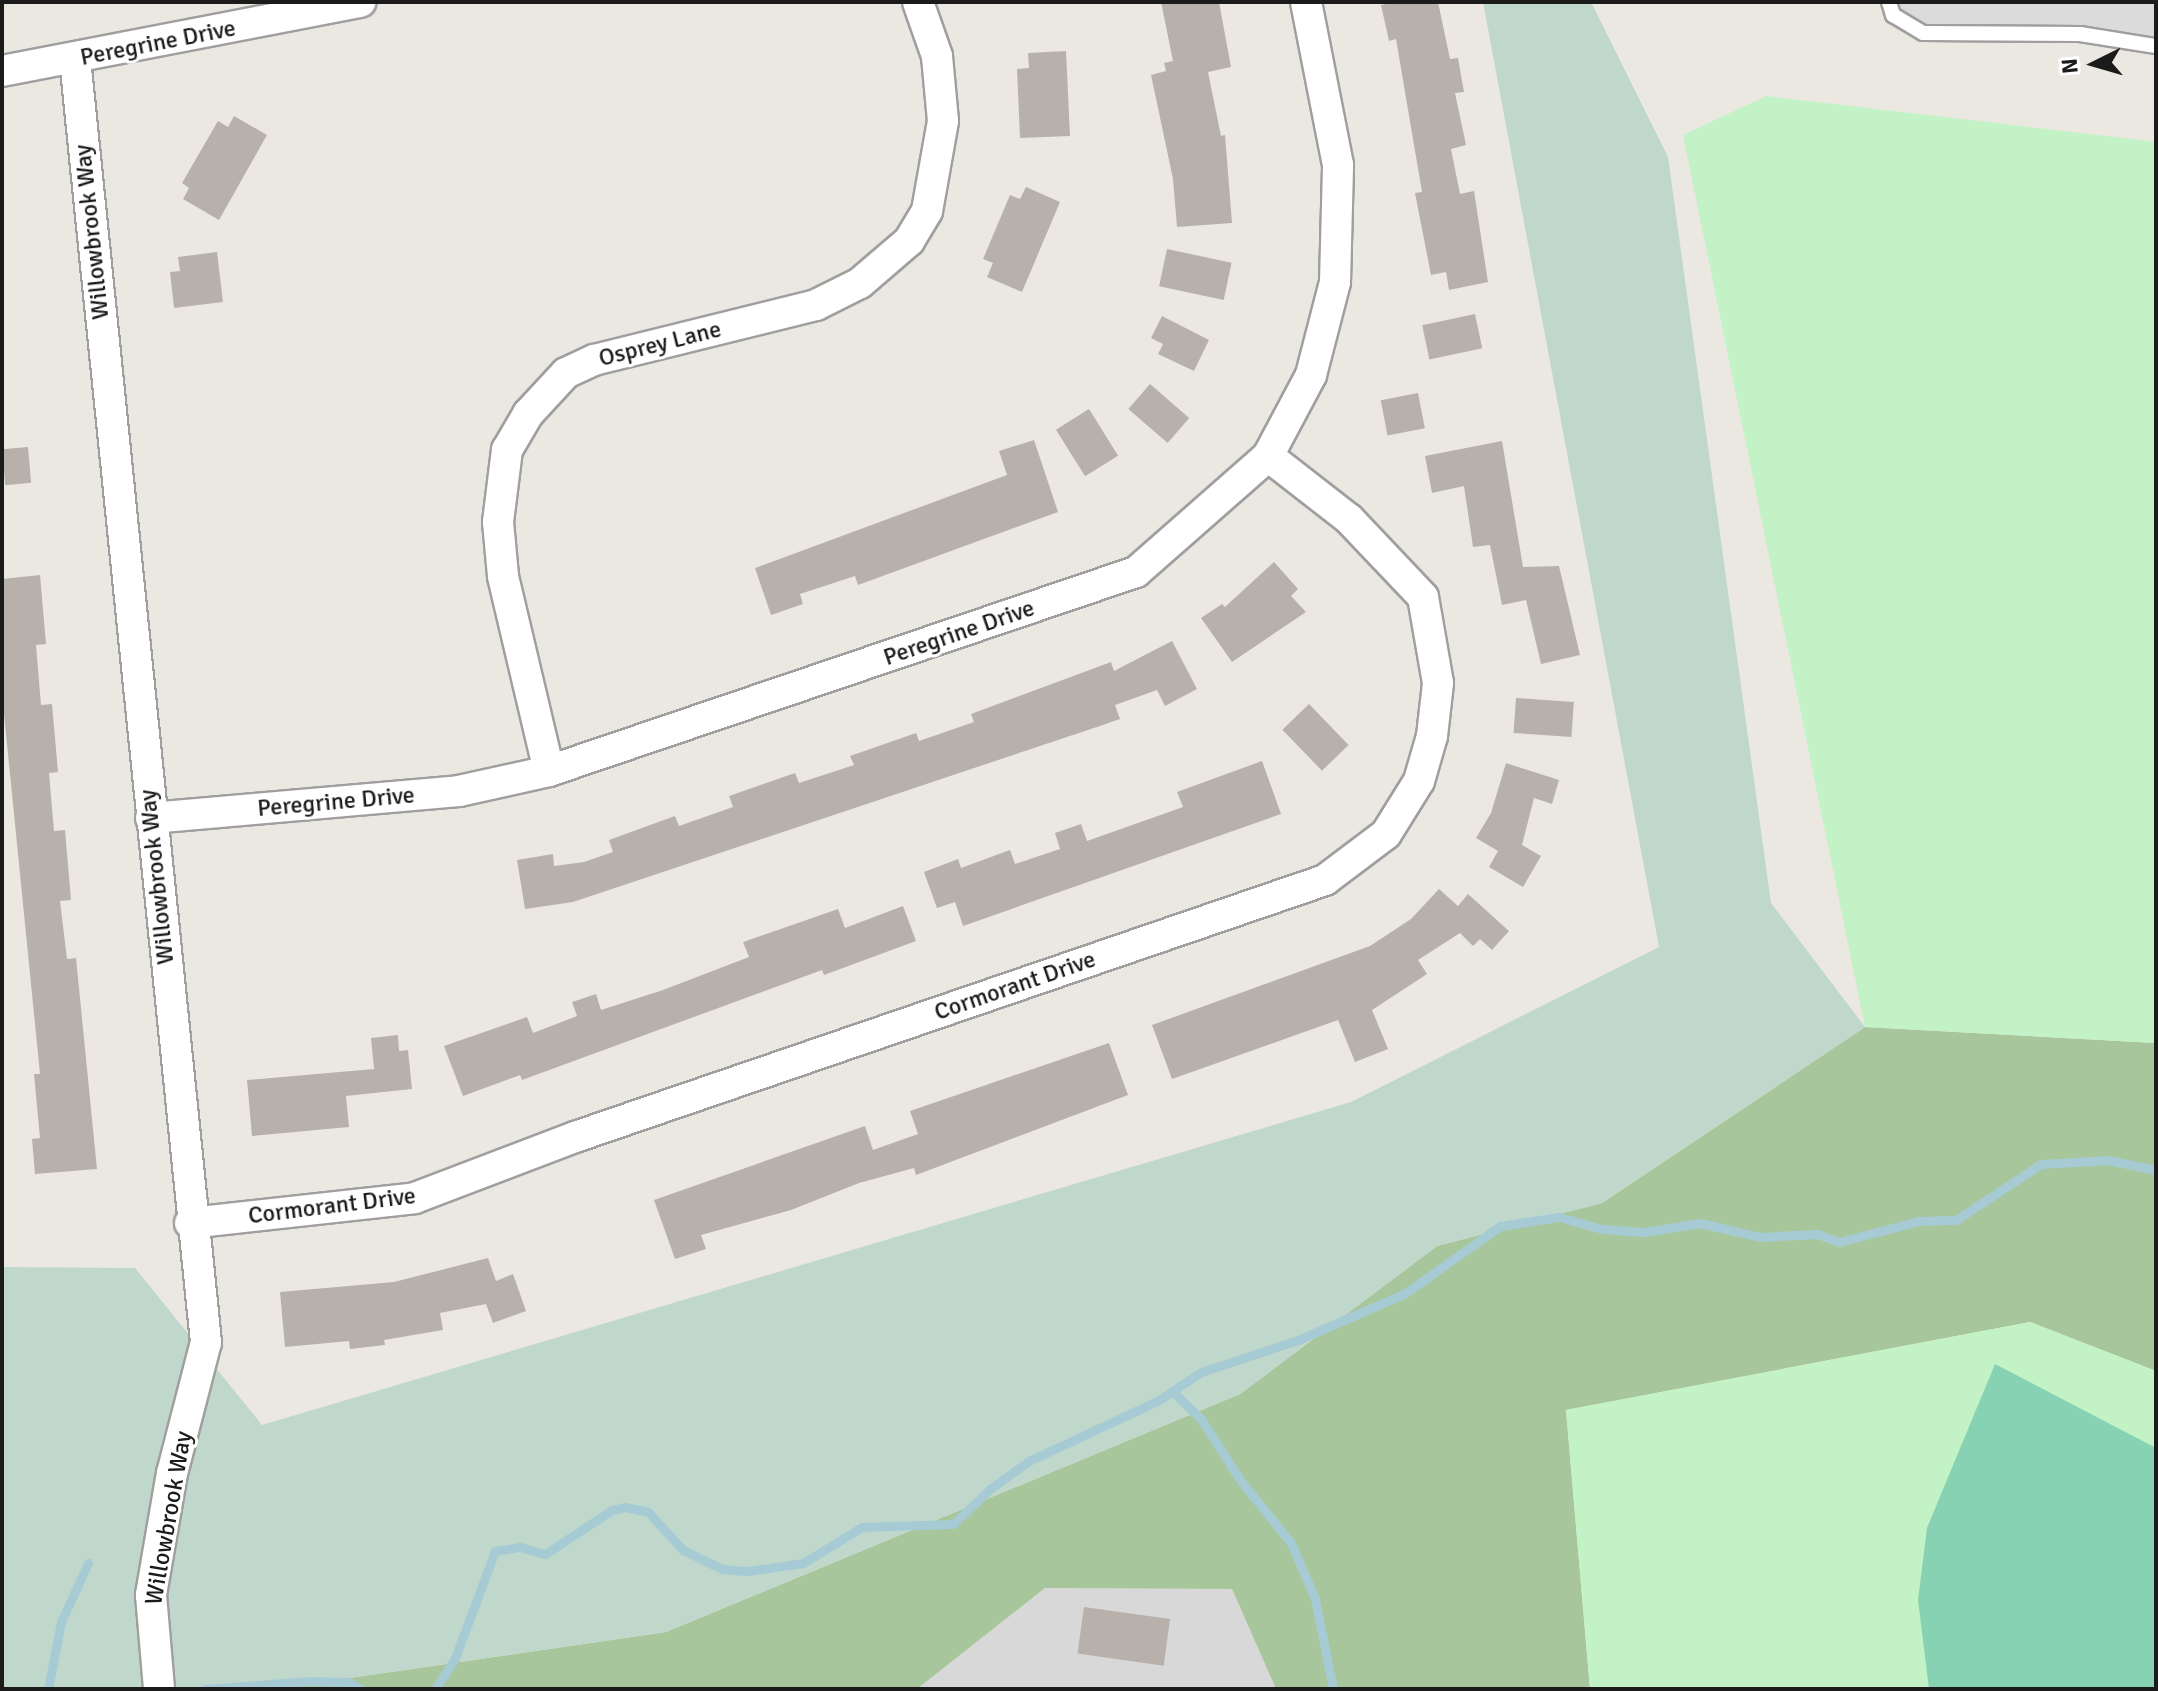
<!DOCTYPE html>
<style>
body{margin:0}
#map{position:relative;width:2158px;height:1691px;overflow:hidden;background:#ebe8e2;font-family:Signika,sans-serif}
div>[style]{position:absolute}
.residential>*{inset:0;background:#d9d8d8}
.forest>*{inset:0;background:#a8c69b}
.wetland>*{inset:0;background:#c0d8cc}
.park>*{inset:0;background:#c2f2c5}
.pitch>*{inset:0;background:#88d2b4}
.parking>*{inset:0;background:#dbdbdb}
.stream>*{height:9px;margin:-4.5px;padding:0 4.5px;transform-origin:4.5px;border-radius:4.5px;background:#a6cbd4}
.building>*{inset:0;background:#b8b1ab;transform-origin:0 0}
.roads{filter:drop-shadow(2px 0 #9f9f9f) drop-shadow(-2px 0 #9f9f9f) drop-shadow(0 2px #9f9f9f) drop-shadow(0 -2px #9f9f9f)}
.service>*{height:14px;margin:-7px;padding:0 7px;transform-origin:7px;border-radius:7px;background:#fff}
.minor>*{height:30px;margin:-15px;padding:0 15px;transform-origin:15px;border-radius:15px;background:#fff}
span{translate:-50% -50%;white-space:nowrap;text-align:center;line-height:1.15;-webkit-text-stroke:6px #fff;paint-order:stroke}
.street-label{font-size:24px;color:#1b1b1b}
.frame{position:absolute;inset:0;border:4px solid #1b1b1b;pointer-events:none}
.north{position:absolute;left:2054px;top:24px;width:80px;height:80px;-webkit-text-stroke:6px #fff;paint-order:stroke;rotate:265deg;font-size:22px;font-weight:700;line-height:32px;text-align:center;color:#1b1b1b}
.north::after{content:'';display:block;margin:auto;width:28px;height:36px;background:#1b1b1b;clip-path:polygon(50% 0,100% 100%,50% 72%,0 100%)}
</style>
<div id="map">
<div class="residential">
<i style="clip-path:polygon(1045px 1588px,1232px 1589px,1276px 1689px,917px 1689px)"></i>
</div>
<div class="forest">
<i style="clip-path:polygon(1865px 1027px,2156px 1043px,2156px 1371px,2030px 1322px,1566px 1410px,1590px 1689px,1276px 1689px,1232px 1589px,1045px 1588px,917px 1689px,273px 1689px,666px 1632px,1240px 1394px,1437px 1246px,1602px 1203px)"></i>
</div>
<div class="wetland">
<i style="clip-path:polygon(1483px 2px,1591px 2px,1668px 157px,1771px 903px,1865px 1027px,1602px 1203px,1437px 1246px,1240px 1394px,666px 1632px,273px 1689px,2px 1689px,2px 1267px,135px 1268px,262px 1425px,1351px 1102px,1659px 947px)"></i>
</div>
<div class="park">
<i style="clip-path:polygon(1766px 96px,2156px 142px,2156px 1043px,1865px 1027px,1683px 135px)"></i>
<i style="clip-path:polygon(2030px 1322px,2156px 1371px,2156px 1689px,1590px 1689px,1566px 1410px)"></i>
</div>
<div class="pitch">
<i style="clip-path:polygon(1995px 1364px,2156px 1448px,2156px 1689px,1929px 1689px,1918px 1600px,1927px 1528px)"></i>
</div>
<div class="parking">
<i style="clip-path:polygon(1889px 2px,2156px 2px,2156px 46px,2138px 40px,1923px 33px)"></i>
</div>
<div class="stream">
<i style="left:1173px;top:1392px;width:39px;rotate:44deg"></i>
<i style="left:1201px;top:1419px;width:72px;rotate:57.4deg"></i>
<i style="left:1240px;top:1480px;width:81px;rotate:51deg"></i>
<i style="left:1291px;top:1543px;width:61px;rotate:66.8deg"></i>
<i style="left:1315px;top:1599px;width:92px;rotate:78.7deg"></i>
<i style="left:48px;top:1689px;width:68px;rotate:-79deg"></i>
<i style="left:61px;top:1622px;width:65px;rotate:-65.4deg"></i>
<i style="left:205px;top:1689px;width:106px;rotate:-4.3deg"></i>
<i style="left:311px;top:1681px;width:37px;rotate:2deg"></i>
<i style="left:348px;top:1682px;width:14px;rotate:30deg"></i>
<i style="left:435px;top:1689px;width:37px;rotate:-57deg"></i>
<i style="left:455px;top:1658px;width:114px;rotate:-69.5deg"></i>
<i style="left:495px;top:1551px;width:25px;rotate:-9deg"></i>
<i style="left:520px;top:1547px;width:26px;rotate:16deg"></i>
<i style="left:545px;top:1554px;width:80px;rotate:-33.3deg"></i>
<i style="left:612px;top:1510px;width:13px;rotate:-13deg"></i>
<i style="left:625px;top:1507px;width:24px;rotate:12deg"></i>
<i style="left:648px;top:1512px;width:52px;rotate:47.4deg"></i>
<i style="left:683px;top:1550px;width:43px;rotate:26deg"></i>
<i style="left:722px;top:1569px;width:25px;rotate:5deg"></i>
<i style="left:747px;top:1571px;width:57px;rotate:-8.1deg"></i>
<i style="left:803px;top:1563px;width:69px;rotate:-31.4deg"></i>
<i style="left:862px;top:1527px;width:91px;rotate:-1.9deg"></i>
<i style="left:953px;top:1524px;width:51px;rotate:-43.4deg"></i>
<i style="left:990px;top:1489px;width:48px;rotate:-35.7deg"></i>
<i style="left:1029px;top:1461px;width:144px;rotate:-25.1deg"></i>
<i style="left:1159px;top:1400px;width:50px;rotate:-33.7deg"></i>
<i style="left:1201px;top:1372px;width:102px;rotate:-18.3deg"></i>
<i style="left:1298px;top:1340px;width:116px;rotate:-23.5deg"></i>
<i style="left:1404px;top:1294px;width:118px;rotate:-35.3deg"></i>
<i style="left:1500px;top:1226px;width:60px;rotate:-8.7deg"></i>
<i style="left:1559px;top:1217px;width:45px;rotate:15.6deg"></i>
<i style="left:1602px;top:1229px;width:42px;rotate:4.1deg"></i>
<i style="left:1644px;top:1232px;width:57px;rotate:-9.1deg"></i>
<i style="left:1700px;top:1223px;width:62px;rotate:13.1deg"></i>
<i style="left:1760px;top:1237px;width:57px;rotate:-3deg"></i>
<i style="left:1817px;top:1234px;width:23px;rotate:20deg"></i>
<i style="left:1839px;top:1242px;width:83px;rotate:-14.7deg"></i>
<i style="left:1919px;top:1221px;width:37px;rotate:-2deg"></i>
<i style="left:1956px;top:1220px;width:102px;rotate:-33.4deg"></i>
<i style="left:2041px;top:1164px;width:67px;rotate:-3.4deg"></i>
<i style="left:2108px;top:1160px;width:49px;rotate:11.8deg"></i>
</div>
<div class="building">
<i style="clip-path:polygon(1161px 2px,1219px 2px,1231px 67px,1208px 72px,1221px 136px,1225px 135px,1232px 223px,1177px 227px,1173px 179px,1151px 75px,1166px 71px,1164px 63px,1173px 61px)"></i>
<i style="clip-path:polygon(1395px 2px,1438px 2px,1450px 59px,1458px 58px,1464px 92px,1455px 93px,1466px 145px,1451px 149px,1460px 194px,1474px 191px,1488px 282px,1449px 290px,1446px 272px,1431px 275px,1415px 193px,1422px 192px,1396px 39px,1389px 41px,1381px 5px)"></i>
<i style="clip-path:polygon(1066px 51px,1070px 136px,1020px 138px,1017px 69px,1029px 68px,1028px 53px)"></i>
<i style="clip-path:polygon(234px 116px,267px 135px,219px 220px,183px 199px,189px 188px,182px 183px,218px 121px,228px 127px)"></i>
<i style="clip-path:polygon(1026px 187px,1060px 202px,1022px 292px,987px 277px,993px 263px,983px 259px,1010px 195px,1020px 199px)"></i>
<i style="left:1167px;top:249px;width:66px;height:38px;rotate:12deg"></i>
<i style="clip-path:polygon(217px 252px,223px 302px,174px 308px,170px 272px,180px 271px,178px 257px)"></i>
<i style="left:1475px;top:314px;width:35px;height:54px;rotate:78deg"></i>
<i style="clip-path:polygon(1162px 316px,1209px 340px,1194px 371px,1158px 354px,1163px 344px,1151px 338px)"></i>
<i style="left:1150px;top:384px;width:52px;height:33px;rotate:41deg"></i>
<i style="left:1418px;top:393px;width:36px;height:38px;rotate:79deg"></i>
<i style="left:1089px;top:409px;width:55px;height:39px;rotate:58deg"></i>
<i style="clip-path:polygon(1034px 440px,1058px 512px,858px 585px,855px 576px,800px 594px,803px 604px,771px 615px,755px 568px,1007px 475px,999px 451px)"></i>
<i style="clip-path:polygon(1502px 441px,1523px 567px,1559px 566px,1580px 655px,1541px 664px,1526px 600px,1502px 605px,1490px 545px,1473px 547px,1464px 486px,1432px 493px,1425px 456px)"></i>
<i style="left:28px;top:447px;width:36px;height:26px;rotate:85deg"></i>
<i style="clip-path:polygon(1274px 562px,1298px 589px,1291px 596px,1306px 612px,1232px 662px,1201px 618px,1222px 604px,1225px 607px)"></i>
<i style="clip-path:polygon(40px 575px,46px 644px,36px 645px,41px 705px,52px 704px,58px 772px,49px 773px,54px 831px,65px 830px,71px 900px,60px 901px,67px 959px,76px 958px,97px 1169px,35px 1174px,32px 1139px,40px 1138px,34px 1074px,40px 1074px,2px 694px,2px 579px)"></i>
<i style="clip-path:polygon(1172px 641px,1197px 689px,1165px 706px,1157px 690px,1115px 705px,1120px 719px,1097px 727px,573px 902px,525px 909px,517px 860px,553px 854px,554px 866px,584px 862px,613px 852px,609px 840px,675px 816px,679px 826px,733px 807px,729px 796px,795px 773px,799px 783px,854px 765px,850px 756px,916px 733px,919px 741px,974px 722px,971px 714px,1111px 662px,1114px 671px)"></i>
<i style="left:1516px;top:698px;width:58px;height:35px;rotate:4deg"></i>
<i style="left:1309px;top:704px;width:57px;height:37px;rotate:46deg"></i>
<i style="clip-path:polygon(1262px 761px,1281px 814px,963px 926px,955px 902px,937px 908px,924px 872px,958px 859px,961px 868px,1010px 850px,1015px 864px,1060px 849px,1055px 833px,1081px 824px,1087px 841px,1183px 807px,1177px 792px)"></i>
<i style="clip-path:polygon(1506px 763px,1559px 780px,1552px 804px,1534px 798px,1522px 845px,1541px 856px,1523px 887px,1489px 867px,1498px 851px,1476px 838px,1491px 813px)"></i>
<i style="clip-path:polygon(1439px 889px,1458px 906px,1468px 894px,1509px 931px,1492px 950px,1480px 939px,1473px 946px,1460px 933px,1418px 960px,1427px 974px,1372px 1010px,1388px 1049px,1355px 1062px,1338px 1020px,1172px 1079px,1152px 1025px,1370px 946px,1411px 919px)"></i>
<i style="clip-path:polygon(903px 906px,916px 941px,824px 975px,822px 970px,522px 1080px,520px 1075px,463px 1096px,444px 1046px,527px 1017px,533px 1033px,577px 1016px,572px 1002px,596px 994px,601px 1010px,663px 990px,749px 957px,743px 942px,838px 909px,845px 928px)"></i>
<i style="clip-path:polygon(398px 1035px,399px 1051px,408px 1050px,412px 1089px,346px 1096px,349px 1127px,252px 1136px,247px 1080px,374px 1069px,371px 1038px)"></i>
<i style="clip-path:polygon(1109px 1043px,1128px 1095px,916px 1175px,914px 1168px,859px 1183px,791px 1210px,701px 1235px,706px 1249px,675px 1259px,654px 1200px,865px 1126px,873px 1150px,918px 1134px,910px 1111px)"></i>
<i style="clip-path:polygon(488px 1258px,496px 1281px,513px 1274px,526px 1311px,493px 1323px,486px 1304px,440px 1313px,443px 1330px,384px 1340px,385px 1345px,350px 1349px,349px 1341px,285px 1347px,280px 1292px,394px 1282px)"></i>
<i style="left:1084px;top:1607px;width:87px;height:47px;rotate:8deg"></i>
</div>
<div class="roads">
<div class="service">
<i style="left:1889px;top:2px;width:14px;rotate:73deg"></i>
<i style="left:1893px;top:15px;width:35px;rotate:31deg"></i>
<i style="left:1923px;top:33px;width:157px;rotate:0.4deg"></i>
<i style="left:2080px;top:34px;width:77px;rotate:9deg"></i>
</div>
<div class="minor">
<i style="left:75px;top:59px;width:1290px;rotate:84.17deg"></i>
<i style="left:206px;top:1342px;width:135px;rotate:104.5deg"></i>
<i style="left:172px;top:1473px;width:124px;rotate:99.8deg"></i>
<i style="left:151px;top:1595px;width:94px;rotate:85.1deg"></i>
<i style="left:2px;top:71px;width:365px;rotate:-10.9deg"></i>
<i style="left:549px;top:771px;width:200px;rotate:-103.3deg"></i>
<i style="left:503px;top:576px;width:54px;rotate:-95.3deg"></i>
<i style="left:498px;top:522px;width:73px;rotate:-82.9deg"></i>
<i style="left:507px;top:450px;width:42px;rotate:-59.7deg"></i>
<i style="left:528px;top:414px;width:56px;rotate:-47.2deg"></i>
<i style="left:566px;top:373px;width:31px;rotate:-25deg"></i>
<i style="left:594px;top:360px;width:229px;rotate:-13.9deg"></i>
<i style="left:816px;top:305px;width:49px;rotate:-26.6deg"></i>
<i style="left:860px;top:283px;width:65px;rotate:-40.6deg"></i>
<i style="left:909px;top:241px;width:35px;rotate:-59deg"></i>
<i style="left:927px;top:211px;width:91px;rotate:-79.9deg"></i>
<i style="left:943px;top:121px;width:65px;rotate:-95.3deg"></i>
<i style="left:937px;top:56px;width:57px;rotate:-109.4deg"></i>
<i style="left:151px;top:818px;width:309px;rotate:-5deg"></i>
<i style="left:459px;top:791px;width:92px;rotate:-12.5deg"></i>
<i style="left:549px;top:771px;width:620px;rotate:-18.73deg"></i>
<i style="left:1136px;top:572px;width:176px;rotate:-41.3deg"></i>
<i style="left:1268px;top:456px;width:92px;rotate:-62deg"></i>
<i style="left:1311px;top:375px;width:96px;rotate:-75.5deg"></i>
<i style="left:1335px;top:282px;width:117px;rotate:-88.5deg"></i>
<i style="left:1338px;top:165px;width:166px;rotate:-101.1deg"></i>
<i style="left:190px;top:1223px;width:226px;rotate:-6.3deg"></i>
<i style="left:415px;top:1198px;width:171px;rotate:-20.9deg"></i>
<i style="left:575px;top:1137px;width:793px;rotate:-18.91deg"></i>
<i style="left:1325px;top:880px;width:76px;rotate:-37deg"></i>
<i style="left:1386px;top:834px;width:62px;rotate:-58.1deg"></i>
<i style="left:1419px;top:781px;width:47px;rotate:-73.9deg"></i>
<i style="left:1432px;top:736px;width:53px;rotate:-83.5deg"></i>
<i style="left:1438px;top:683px;width:87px;rotate:-99.9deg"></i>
<i style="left:1423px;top:597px;width:108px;rotate:-133.5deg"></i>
<i style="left:1349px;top:519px;width:103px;rotate:-142.1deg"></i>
</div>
</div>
<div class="street-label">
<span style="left:158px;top:43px;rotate:-11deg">Peregrine Drive</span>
<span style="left:92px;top:232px;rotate:-96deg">Willowbrook Way</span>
<span style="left:660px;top:344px;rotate:-14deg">Osprey Lane</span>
<span style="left:959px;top:633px;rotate:-19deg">Peregrine Drive</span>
<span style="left:336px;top:802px;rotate:-5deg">Peregrine Drive</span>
<span style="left:157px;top:877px;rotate:-96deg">Willowbrook Way</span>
<span style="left:1015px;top:986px;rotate:-19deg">Cormorant Drive</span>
<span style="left:332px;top:1206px;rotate:-7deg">Cormorant Drive</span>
<span style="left:169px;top:1518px;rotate:-80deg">Willowbrook Way</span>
</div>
<div class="frame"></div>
<div class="north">N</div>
</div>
